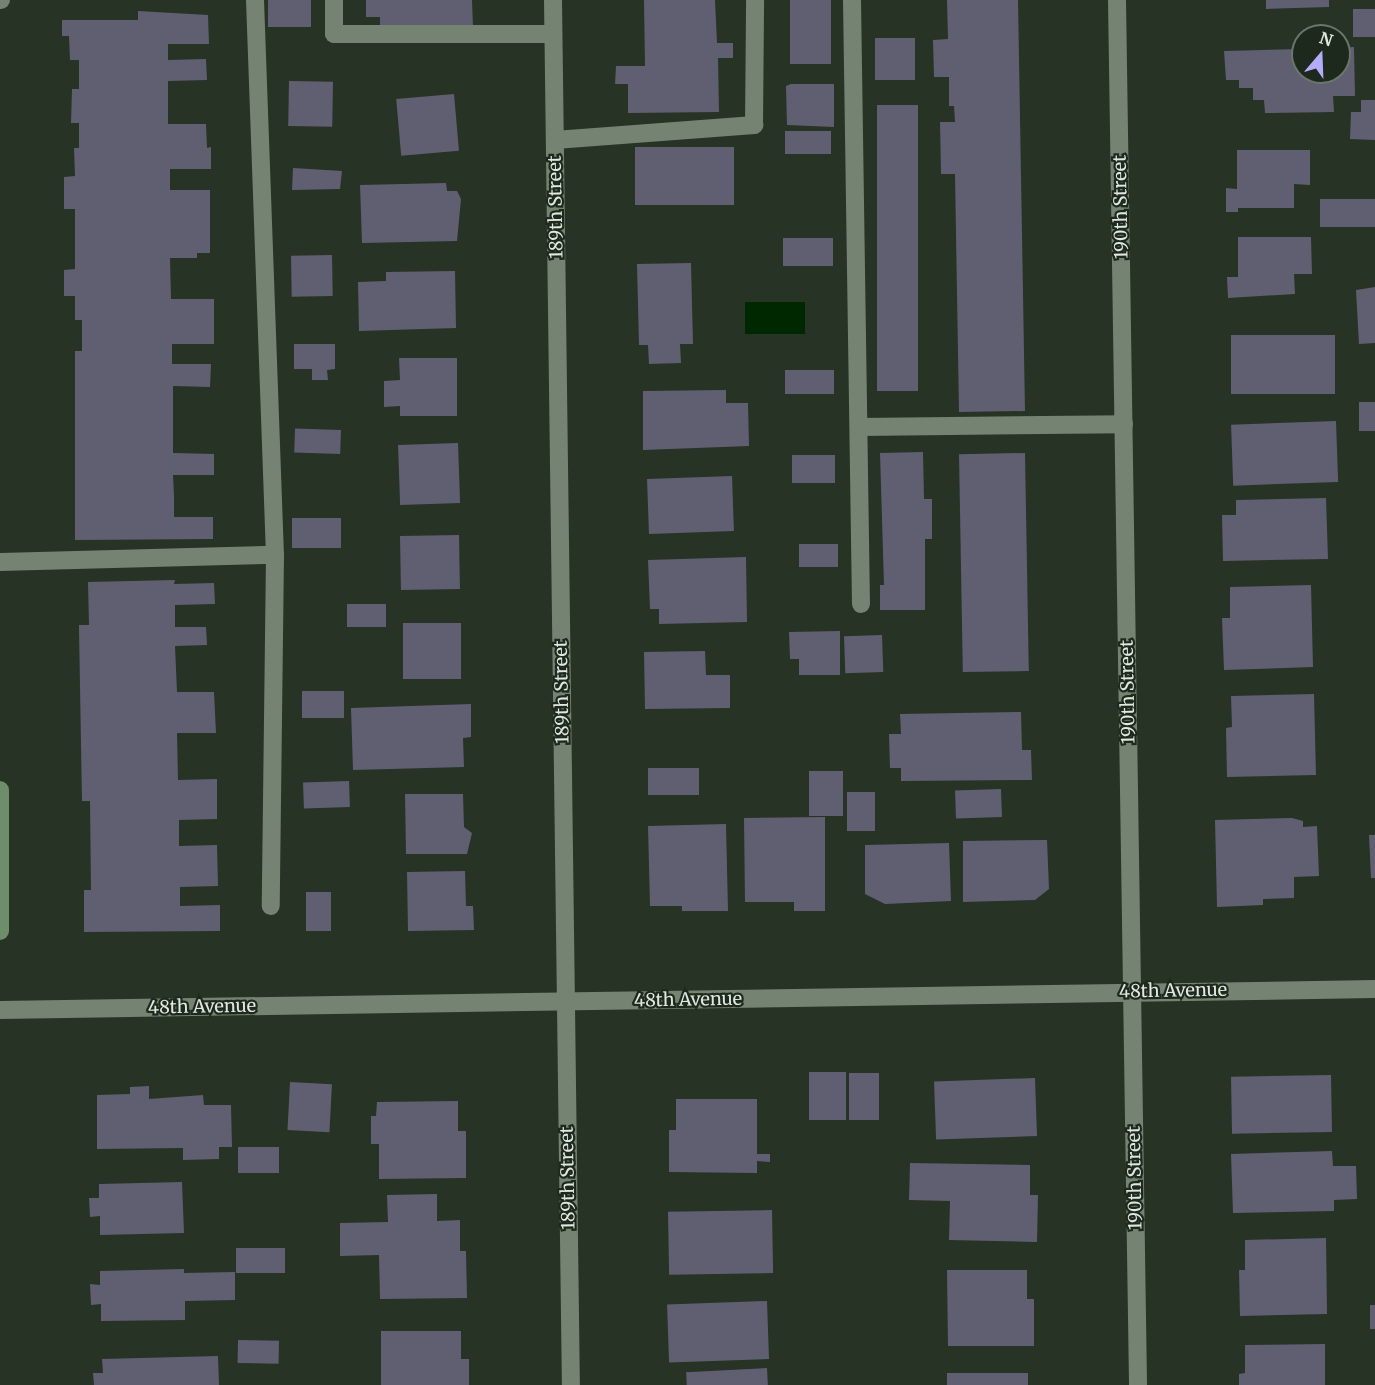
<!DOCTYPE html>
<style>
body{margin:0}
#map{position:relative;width:1375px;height:1385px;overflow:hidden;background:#273325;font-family:Merriweather,serif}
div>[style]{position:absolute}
.water>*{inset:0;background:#002800;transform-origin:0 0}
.building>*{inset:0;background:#605f72;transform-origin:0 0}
.lane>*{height:18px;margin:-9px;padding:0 9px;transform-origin:9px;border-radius:9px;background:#748372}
.street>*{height:18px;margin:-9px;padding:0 9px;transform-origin:9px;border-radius:9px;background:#748372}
.secondary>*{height:18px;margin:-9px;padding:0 9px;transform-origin:9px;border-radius:9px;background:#6e8e6b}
span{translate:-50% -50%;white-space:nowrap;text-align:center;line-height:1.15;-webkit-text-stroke:4.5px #1d291c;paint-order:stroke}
.street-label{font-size:18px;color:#e0e9e0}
.north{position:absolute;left:1291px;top:24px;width:60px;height:60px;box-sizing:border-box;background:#1d291c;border:2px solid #6b766a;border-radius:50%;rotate:19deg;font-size:16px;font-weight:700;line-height:24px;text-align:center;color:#e0e9e0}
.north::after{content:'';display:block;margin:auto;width:21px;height:27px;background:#b4acf9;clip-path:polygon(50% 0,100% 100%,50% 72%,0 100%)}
</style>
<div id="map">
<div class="water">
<i style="left:805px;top:302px;width:32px;height:60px;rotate:90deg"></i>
</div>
<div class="building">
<i style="left:268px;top:0;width:43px;height:27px"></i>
<i style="clip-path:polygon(366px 0,472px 0,473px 27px,380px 28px,380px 17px,366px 17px)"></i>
<i style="clip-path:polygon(644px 0,715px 0,717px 43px,733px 43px,733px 58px,718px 58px,719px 112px,628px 113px,628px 84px,615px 84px,616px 66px,645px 66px)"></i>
<i style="left:790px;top:0;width:41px;height:64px"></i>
<i style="clip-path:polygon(947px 0,1018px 0,1025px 411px,959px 412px,955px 174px,941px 174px,940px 122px,955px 122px,954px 106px,949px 106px,949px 77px,934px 77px,933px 40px,948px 39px)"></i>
<i style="clip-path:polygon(1266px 0,1329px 0,1329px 7px,1266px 9px)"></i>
<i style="left:1353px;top:9px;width:22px;height:28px"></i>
<i style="clip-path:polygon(138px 11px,208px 15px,209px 44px,168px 44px,168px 60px,206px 59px,207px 80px,168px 81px,168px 124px,206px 124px,207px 148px,211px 147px,211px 169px,170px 169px,170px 190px,210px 190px,210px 253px,197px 253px,197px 258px,170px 258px,171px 299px,214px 299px,214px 344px,172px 344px,172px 364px,211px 364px,210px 387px,173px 386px,173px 453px,214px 454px,214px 475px,173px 475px,174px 496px,174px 517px,213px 517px,213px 539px,75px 540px,75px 351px,82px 351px,82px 320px,75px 320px,75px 296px,64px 296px,64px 270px,75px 269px,75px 209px,64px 209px,64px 177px,75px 176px,74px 148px,79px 148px,79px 123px,71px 123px,72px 89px,79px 89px,79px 60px,70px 60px,69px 36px,62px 36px,62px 20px,138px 20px)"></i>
<i style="left:915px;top:38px;width:42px;height:40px;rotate:90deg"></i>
<i style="clip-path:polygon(1354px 47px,1355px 96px,1333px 96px,1334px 112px,1265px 113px,1264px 100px,1253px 100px,1253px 88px,1239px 88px,1239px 80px,1226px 80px,1224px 51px,1303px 49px,1303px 72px,1339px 72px,1339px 48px)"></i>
<i style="left:289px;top:81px;width:44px;height:45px;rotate:1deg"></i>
<i style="clip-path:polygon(791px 84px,834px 84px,834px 127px,787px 125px,786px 86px)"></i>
<i style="left:454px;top:94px;width:57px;height:58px;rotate:85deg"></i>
<i style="clip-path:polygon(1361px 100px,1375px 100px,1375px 140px,1350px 139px,1351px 112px,1361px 112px)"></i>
<i style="left:877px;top:105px;width:41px;height:286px"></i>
<i style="left:831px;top:131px;width:23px;height:46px;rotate:90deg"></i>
<i style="left:734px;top:147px;width:58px;height:99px;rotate:90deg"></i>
<i style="clip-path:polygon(1237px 150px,1310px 150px,1310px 185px,1294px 184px,1294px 208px,1238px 208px,1238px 212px,1226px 212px,1226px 188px,1237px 189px)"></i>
<i style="clip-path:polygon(293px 168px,342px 171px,340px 189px,292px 190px)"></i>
<i style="clip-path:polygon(446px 183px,447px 191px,457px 191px,461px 199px,457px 241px,362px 243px,360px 185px)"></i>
<i style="left:1375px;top:199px;width:28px;height:55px;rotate:90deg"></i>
<i style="clip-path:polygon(1238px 237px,1311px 237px,1312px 274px,1294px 274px,1295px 294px,1228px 298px,1227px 277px,1238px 277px)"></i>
<i style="left:833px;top:238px;width:28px;height:50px;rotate:90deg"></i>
<i style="left:332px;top:255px;width:41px;height:41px;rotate:89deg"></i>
<i style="clip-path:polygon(691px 263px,693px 344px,680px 344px,681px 363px,649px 364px,648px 345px,639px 345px,637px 264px)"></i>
<i style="clip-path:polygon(455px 271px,456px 328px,359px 331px,358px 282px,386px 281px,386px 272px)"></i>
<i style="clip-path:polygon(1375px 287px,1375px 343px,1359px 344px,1356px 290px)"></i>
<i style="left:1335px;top:335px;width:59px;height:104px;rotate:90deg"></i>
<i style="clip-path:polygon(294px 344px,335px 344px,335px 369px,327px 370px,328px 380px,312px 380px,312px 369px,294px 369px)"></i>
<i style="clip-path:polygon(399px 358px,457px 358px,457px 416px,400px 416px,400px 406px,384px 407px,384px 381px,400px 380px)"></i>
<i style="left:785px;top:370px;width:49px;height:24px"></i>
<i style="clip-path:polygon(726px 390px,726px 403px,748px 403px,749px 446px,643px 450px,643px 391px)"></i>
<i style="left:1359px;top:402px;width:16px;height:29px"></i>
<i style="left:1336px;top:421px;width:61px;height:105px;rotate:88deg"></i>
<i style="left:341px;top:430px;width:24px;height:46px;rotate:92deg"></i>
<i style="left:458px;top:443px;width:60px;height:60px;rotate:88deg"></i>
<i style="clip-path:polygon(923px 452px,924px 499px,932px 499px,932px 539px,925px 539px,925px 610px,880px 610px,880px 585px,884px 585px,880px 453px)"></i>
<i style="left:1025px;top:453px;width:218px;height:66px;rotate:89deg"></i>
<i style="left:835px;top:455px;width:28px;height:43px;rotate:90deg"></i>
<i style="left:732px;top:476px;width:55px;height:85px;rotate:88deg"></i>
<i style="clip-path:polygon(1326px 498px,1328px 559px,1223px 561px,1222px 515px,1236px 515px,1236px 500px)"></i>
<i style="left:292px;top:518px;width:49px;height:30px"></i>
<i style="left:459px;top:535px;width:54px;height:59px;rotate:89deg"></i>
<i style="left:799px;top:544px;width:39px;height:23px"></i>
<i style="clip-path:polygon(746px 557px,747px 622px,659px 624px,659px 609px,650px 609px,648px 560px)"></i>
<i style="clip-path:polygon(175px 580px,174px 584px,214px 583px,215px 604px,175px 605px,175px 627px,206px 627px,207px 645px,175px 646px,177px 692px,214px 692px,216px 733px,177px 733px,178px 780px,217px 779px,217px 819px,179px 820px,179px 846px,217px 845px,218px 886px,180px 887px,180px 906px,220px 905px,220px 931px,84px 932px,84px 890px,91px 890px,90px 801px,82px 801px,79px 629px,79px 625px,89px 625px,88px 582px)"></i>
<i style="clip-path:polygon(1311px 585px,1313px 667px,1224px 670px,1222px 618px,1230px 618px,1230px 587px)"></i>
<i style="left:347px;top:604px;width:39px;height:23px"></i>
<i style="left:403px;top:623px;width:58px;height:56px"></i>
<i style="clip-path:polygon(840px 631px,840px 675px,799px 675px,799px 659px,790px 659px,789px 632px)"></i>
<i style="left:882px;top:635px;width:37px;height:38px;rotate:88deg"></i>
<i style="clip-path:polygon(705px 651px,706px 675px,730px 675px,730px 708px,645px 709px,644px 652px)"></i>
<i style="left:302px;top:691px;width:42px;height:27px"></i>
<i style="clip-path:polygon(1314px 694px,1316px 775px,1227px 777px,1226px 728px,1232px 727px,1231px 696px)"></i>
<i style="clip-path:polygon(471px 704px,471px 737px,463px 738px,464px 767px,353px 770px,351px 708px)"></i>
<i style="clip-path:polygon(1021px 712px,1022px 750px,1031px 750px,1032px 780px,901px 781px,901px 768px,890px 768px,889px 734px,901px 734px,900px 714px)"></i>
<i style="left:648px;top:768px;width:51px;height:27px"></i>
<i style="left:809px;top:771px;width:34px;height:45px"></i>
<i style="left:349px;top:781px;width:26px;height:46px;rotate:88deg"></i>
<i style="left:1001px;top:789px;width:28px;height:46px;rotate:88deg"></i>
<i style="left:847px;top:792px;width:28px;height:39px"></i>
<i style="clip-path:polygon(405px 794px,463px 794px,464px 827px,472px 833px,467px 854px,406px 854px)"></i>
<i style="clip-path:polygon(825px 817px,825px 911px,794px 911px,794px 902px,745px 902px,744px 818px)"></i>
<i style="clip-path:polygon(1292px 818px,1303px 821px,1303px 827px,1317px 826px,1319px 876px,1294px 877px,1294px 898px,1263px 899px,1263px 905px,1217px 907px,1215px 820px)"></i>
<i style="clip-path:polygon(726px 824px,728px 911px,682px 911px,682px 906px,650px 906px,648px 826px)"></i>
<i style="clip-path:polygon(1369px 835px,1375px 835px,1375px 878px,1371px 878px)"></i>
<i style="clip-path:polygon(1047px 840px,1049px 889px,1035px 900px,963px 902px,963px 841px)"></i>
<i style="clip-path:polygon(949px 843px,951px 901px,885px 904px,865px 894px,865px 845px)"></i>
<i style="clip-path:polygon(465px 871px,466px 906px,473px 906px,474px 930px,408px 931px,407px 872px)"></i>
<i style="left:306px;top:892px;width:25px;height:39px"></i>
<i style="left:846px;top:1072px;width:48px;height:37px;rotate:90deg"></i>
<i style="left:849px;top:1073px;width:30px;height:47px"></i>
<i style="left:1331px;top:1075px;width:57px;height:100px;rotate:89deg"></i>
<i style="left:1035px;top:1078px;width:58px;height:101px;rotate:88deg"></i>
<i style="left:290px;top:1082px;width:42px;height:48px;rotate:3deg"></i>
<i style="clip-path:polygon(149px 1086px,149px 1099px,203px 1095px,204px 1105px,231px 1105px,232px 1147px,219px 1147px,219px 1159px,183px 1160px,183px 1148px,97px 1149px,97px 1095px,130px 1094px,130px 1087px)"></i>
<i style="clip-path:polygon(676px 1099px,757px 1099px,757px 1154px,770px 1154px,770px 1162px,757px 1161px,757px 1173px,669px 1172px,669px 1130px,676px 1130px)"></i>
<i style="clip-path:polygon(458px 1101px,458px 1131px,466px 1131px,466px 1178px,379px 1179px,379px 1144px,371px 1144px,371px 1116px,376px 1116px,377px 1102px)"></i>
<i style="left:238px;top:1147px;width:41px;height:26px"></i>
<i style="clip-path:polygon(1332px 1151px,1333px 1166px,1356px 1166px,1357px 1199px,1334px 1200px,1334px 1211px,1233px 1213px,1231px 1154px)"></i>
<i style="clip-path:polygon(910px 1163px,1030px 1165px,1030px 1195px,1038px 1195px,1037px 1242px,949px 1240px,950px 1201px,909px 1200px)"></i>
<i style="clip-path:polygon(182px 1182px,184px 1233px,100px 1235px,100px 1216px,90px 1217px,89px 1198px,99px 1198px,99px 1184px)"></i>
<i style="clip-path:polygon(437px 1194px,437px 1221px,460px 1220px,460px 1251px,466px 1251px,467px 1298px,380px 1299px,379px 1255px,340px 1256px,340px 1223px,388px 1222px,387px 1195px)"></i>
<i style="left:772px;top:1210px;width:63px;height:104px;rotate:89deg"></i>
<i style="clip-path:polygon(1326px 1238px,1327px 1314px,1240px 1316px,1239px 1270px,1245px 1270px,1245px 1240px)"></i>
<i style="left:236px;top:1248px;width:49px;height:25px"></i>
<i style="clip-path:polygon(184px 1269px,184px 1273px,235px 1272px,235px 1300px,185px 1301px,185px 1320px,101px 1321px,101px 1304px,91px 1305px,90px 1284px,100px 1285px,100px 1271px)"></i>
<i style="clip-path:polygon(947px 1270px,1027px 1270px,1027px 1299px,1034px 1299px,1034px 1346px,948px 1346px)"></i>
<i style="left:767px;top:1301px;width:58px;height:100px;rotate:88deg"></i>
<i style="left:1370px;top:1305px;width:5px;height:24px"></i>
<i style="clip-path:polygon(381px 1331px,461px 1331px,461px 1359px,469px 1359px,469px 1385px,381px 1385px)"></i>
<i style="left:238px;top:1340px;width:41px;height:23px;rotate:1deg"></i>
<i style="clip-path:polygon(1325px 1344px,1325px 1385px,1239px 1385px,1239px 1374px,1245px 1373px,1245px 1345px)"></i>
<i style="clip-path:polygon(218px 1356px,219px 1385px,94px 1385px,93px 1373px,103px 1373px,102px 1359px)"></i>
<i style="left:767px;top:1368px;width:17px;height:81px;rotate:87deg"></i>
<i style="left:1028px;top:1373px;width:12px;height:81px;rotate:90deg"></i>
</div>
<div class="lane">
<i style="left:0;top:0;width:1px"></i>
<i style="left:255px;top:0;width:555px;rotate:87.94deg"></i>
<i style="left:275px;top:555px;width:351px;rotate:90.7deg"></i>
<i style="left:334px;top:0;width:34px;rotate:90deg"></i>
<i style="left:334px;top:34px;width:219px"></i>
<i style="left:852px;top:0;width:604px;rotate:89.15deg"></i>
<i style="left:555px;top:140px;width:200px;rotate:-4.3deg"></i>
<i style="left:754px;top:125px;width:125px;rotate:-89.5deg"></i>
<i style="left:859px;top:427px;width:265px;rotate:-0.6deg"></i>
<i style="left:0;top:562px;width:275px;rotate:-1.5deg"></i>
</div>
<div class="street">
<i style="left:553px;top:0;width:1385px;rotate:89.26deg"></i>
<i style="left:1117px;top:0;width:1385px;rotate:89.13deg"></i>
<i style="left:0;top:1010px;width:1375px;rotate:-0.87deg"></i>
</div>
<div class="secondary">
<i style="left:0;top:790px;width:141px;rotate:90deg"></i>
</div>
<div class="street-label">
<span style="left:556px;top:207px;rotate:-91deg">189th Street</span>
<span style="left:1121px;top:207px;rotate:-91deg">190th Street</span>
<span style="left:562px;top:692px;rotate:-91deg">189th Street</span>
<span style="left:1128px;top:692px;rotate:-91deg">190th Street</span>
<span style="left:1173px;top:991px;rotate:-1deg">48th Avenue</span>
<span style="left:688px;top:1000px;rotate:-1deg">48th Avenue</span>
<span style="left:202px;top:1007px;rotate:-1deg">48th Avenue</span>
<span style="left:568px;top:1178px;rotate:-91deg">189th Street</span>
<span style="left:1135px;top:1178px;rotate:-91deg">190th Street</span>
</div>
<div class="north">N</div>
</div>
